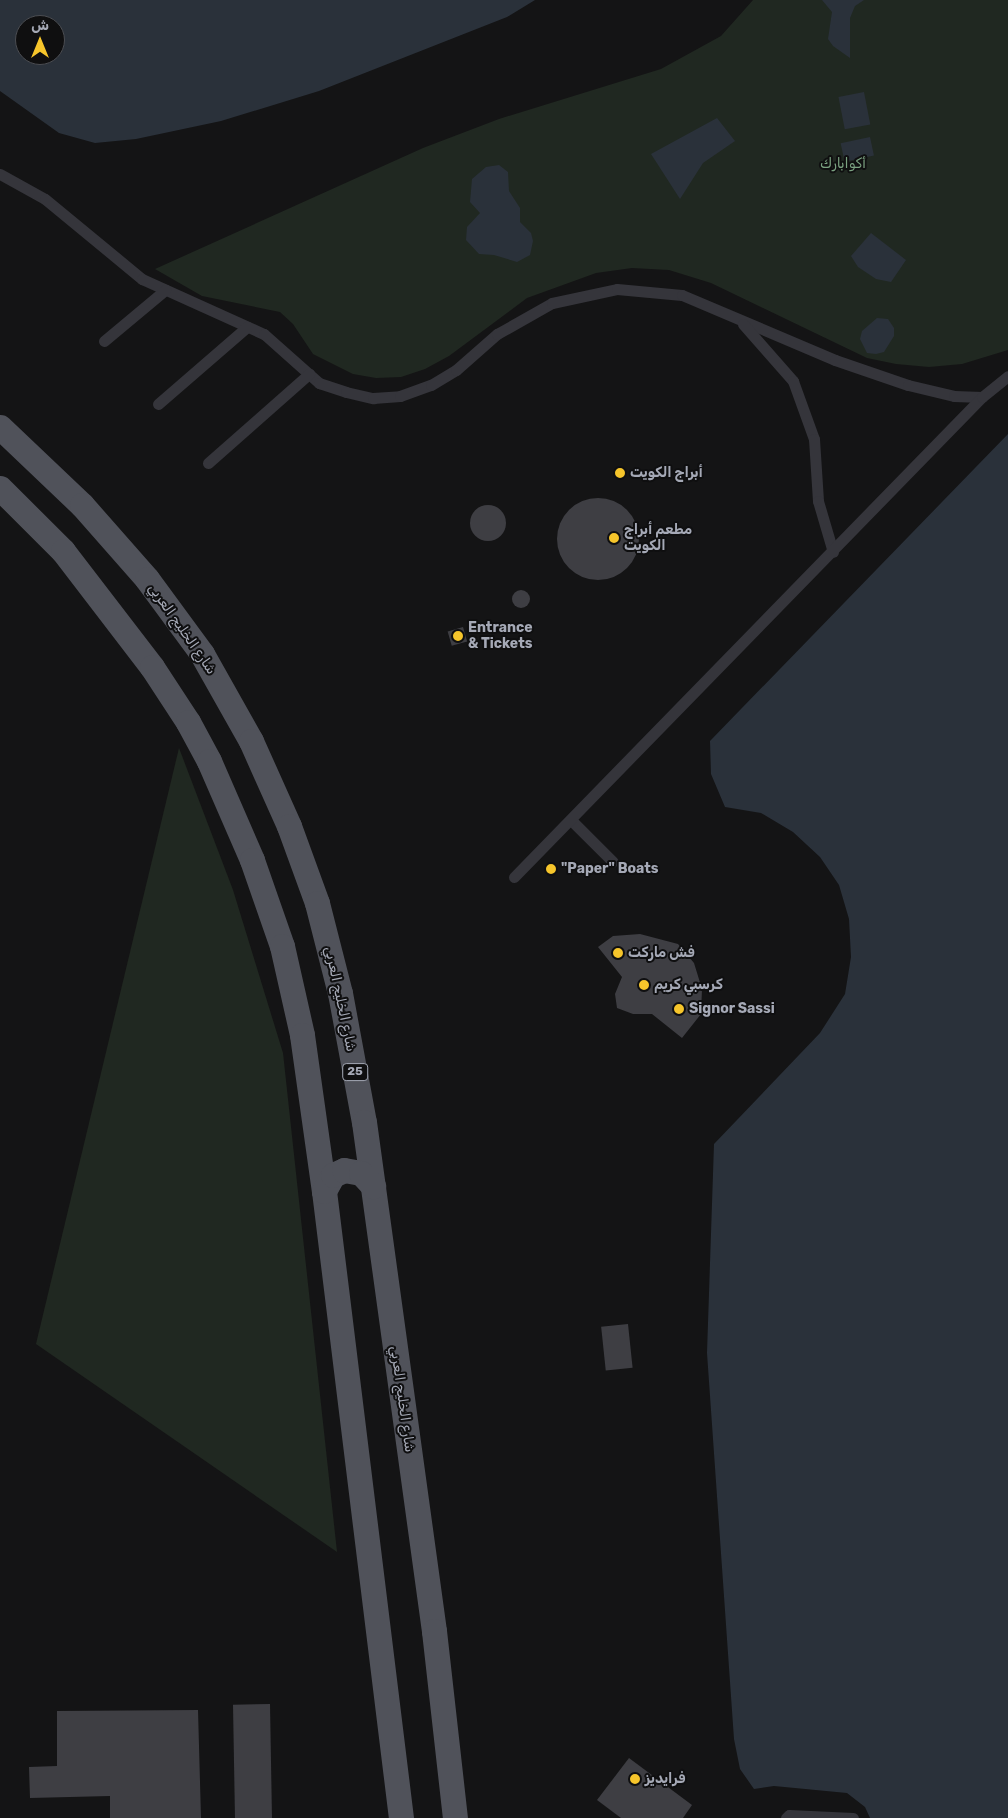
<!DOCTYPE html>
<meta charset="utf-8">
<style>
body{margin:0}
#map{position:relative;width:1008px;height:1818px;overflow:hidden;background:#141415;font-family:Rubik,"Noto Naskh Arabic",sans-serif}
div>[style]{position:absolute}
.green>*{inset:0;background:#202821}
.water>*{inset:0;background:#2a313a;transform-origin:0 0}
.building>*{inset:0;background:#3e3e43;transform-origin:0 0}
.round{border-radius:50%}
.pedestrian>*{height:11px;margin:-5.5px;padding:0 5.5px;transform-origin:5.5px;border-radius:5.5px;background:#35353b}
.primary>*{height:25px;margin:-12.5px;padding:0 12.5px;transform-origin:12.5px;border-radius:12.5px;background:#50525a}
.dots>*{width:14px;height:14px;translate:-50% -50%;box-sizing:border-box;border:2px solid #0f0f10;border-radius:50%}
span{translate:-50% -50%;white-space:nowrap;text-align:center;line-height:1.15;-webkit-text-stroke:4px #0f0f10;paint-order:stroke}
.shield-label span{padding:1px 4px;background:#0f0f10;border:1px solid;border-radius:4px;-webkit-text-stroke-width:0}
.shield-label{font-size:12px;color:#a5a9b6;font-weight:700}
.park-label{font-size:14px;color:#7ba281}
.poi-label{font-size:14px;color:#a5a9b6;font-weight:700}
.left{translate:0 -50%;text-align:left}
.street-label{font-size:14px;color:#a5a9b6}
.north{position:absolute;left:15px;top:15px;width:50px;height:50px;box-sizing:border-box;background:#0f0f10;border:1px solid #4b4d52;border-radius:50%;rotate:0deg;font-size:14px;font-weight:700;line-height:20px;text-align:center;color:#a5a9b6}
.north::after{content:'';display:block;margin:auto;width:18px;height:22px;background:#f6c52b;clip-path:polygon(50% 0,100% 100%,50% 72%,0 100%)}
</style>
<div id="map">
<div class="green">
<i style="clip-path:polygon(753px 0,1008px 0,1008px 350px,962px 364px,929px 367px,896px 364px,867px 358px,711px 283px,669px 270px,632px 268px,596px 273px,527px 298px,449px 356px,425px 369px,401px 377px,376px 378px,353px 374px,313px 354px,293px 324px,280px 312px,202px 296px,155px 269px,423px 148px,499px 119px,661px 69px,721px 36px)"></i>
<i style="clip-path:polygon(179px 748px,233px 890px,283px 1053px,337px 1552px,36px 1344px)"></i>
</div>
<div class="water">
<i style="clip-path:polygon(evenodd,0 0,535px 0,507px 17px,319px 91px,221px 121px,136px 139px,95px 143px,59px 133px,0 91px,0 0,25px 25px,55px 25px,55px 55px,25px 55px,25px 25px)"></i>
<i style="clip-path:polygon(822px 0,864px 0,855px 6px,850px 18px,850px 58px,833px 46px,828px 39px,832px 12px)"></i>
<i style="left:864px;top:92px;width:33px;height:26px;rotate:79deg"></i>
<i style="clip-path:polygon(717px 118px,735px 141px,703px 163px,680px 199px,651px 154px)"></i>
<i style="left:870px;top:137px;width:19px;height:30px;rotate:78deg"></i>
<i style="clip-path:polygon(499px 165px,508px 172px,509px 191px,520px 208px,520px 222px,531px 233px,533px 241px,530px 255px,517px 262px,494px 255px,479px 254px,466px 240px,467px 227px,480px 213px,470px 202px,472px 179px,486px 167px)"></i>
<i style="clip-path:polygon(871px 233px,906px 260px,891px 282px,876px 279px,858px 267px,851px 256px)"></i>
<i style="clip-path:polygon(877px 318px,888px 319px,894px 328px,894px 336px,884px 352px,876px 354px,867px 353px,860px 339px,862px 331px)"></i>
<i style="clip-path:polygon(1008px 434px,1008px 1818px,870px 1818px,865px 1807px,847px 1793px,774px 1786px,754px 1789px,740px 1769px,734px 1739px,707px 1353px,714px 1144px,820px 1033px,845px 994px,851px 957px,849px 919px,839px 885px,820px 857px,793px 832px,761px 813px,725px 807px,711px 774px,710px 741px)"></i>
</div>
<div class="building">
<i class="round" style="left:557px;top:498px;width:82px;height:82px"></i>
<i class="round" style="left:470px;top:505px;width:36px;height:36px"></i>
<i class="round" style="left:512px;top:590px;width:18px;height:18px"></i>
<i style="left:463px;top:627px;width:15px;height:16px;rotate:74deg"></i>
<i style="clip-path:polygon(640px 934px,678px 944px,694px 963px,702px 989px,701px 1014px,682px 1038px,652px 1014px,633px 1014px,617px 1008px,615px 994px,622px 977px,598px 947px,613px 936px)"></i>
<i style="left:628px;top:1324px;width:44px;height:27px;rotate:84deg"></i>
<i style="left:270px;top:1704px;width:114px;height:37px;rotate:89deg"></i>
<i style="clip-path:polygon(198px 1710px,201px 1818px,110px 1818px,110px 1796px,30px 1798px,29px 1767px,57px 1766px,57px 1711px)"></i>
<i style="clip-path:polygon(629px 1758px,692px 1805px,683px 1818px,621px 1818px,597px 1800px)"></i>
</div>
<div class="pedestrian">
<i style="left:0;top:174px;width:51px;rotate:29.1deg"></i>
<i style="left:45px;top:199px;width:126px;rotate:39.5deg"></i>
<i style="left:142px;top:279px;width:134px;rotate:24.3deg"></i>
<i style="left:264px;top:334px;width:74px;rotate:41.7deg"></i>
<i style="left:319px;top:383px;width:28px;rotate:18deg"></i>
<i style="left:346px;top:392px;width:28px;rotate:13deg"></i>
<i style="left:373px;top:398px;width:27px;rotate:-4deg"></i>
<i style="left:400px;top:396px;width:33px;rotate:-20deg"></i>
<i style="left:431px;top:385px;width:29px;rotate:-31deg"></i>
<i style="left:456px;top:370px;width:55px;rotate:-41.3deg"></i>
<i style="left:497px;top:334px;width:63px;rotate:-29.4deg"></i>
<i style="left:552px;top:303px;width:66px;rotate:-12.2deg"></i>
<i style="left:617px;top:289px;width:65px;rotate:5.3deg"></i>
<i style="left:682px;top:295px;width:166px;rotate:23deg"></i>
<i style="left:835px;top:360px;width:77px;rotate:18.9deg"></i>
<i style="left:908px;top:385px;width:47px;rotate:13.4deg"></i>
<i style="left:954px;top:396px;width:28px;rotate:2deg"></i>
<i style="left:743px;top:324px;width:76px;rotate:48.7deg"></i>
<i style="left:793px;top:381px;width:62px;rotate:70.1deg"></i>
<i style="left:814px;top:439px;width:62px;rotate:86.3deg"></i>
<i style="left:818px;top:501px;width:53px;rotate:73.6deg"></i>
<i style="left:104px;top:341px;width:80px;rotate:-39.9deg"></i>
<i style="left:158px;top:404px;width:118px;rotate:-40.9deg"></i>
<i style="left:208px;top:463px;width:135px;rotate:-41.4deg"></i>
<i style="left:571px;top:820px;width:59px;rotate:45deg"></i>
<i style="left:514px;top:877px;width:670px;rotate:-45.73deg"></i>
<i style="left:982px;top:397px;width:33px;rotate:-39deg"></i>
<i style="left:786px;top:1818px;width:4px;rotate:-45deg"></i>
<i style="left:789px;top:1815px;width:64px;rotate:2.7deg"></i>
</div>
<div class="primary">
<i style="left:0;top:427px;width:113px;rotate:43.6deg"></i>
<i style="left:82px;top:505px;width:98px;rotate:48.7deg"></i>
<i style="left:147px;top:579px;width:93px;rotate:53.7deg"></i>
<i style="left:202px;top:654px;width:100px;rotate:60.6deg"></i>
<i style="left:251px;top:741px;width:93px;rotate:65.9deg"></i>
<i style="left:289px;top:826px;width:82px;rotate:70deg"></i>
<i style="left:317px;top:903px;width:93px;rotate:75.7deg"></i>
<i style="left:340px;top:993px;width:131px;rotate:79.5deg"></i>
<i style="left:364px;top:1122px;width:514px;rotate:82.17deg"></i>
<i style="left:434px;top:1631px;width:188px;rotate:83.6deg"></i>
<i style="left:0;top:488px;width:89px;rotate:45deg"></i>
<i style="left:63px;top:551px;width:146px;rotate:52.5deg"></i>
<i style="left:152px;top:667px;width:66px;rotate:56.8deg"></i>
<i style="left:188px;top:722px;width:44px;rotate:61.7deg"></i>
<i style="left:209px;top:761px;width:108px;rotate:66.5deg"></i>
<i style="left:252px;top:860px;width:91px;rotate:70.8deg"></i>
<i style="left:282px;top:946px;width:91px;rotate:77.3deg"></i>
<i style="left:302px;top:1035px;width:158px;rotate:82deg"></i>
<i style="left:324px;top:1191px;width:632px;rotate:83deg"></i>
<i style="left:324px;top:1191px;width:18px;rotate:-61deg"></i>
<i style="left:333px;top:1175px;width:12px;rotate:-24deg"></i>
<i style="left:344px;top:1170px;width:17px;rotate:10deg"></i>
<i style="left:361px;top:1173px;width:18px;rotate:47deg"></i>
</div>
<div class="dots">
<i style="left:620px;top:473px;background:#f6c52b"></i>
<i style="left:614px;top:538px;background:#f6c52b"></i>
<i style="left:458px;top:636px;background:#f6c52b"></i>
<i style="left:551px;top:869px;background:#f6c52b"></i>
<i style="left:618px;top:953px;background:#f6c52b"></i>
<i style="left:644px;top:985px;background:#f6c52b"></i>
<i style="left:679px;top:1009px;background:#f6c52b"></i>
<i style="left:635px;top:1779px;background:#f6c52b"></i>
</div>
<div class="shield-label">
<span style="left:355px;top:1072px">25</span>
</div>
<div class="park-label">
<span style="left:843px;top:164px">أكوابارك</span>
</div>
<div class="poi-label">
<span class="left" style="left:630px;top:473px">أبراج الكويت</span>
<span class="left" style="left:624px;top:538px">مطعم أبراج<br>الكويت</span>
<span class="left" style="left:468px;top:636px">Entrance<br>&amp; Tickets</span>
<span class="left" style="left:561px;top:869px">"Paper" Boats</span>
<span class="left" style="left:628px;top:953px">فش ماركت</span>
<span class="left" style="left:654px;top:985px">كرسبي كريم</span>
<span class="left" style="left:689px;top:1009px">Signor Sassi</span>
<span class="left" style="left:645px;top:1779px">فرايديز</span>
</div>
<div class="street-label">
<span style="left:182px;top:629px;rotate:55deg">شارع الخليج العربي</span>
<span style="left:340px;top:999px;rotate:78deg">شارع الخليج العربي</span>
<span style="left:402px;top:1399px;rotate:82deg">شارع الخليج العربي</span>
</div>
<div class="north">ش</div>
</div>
